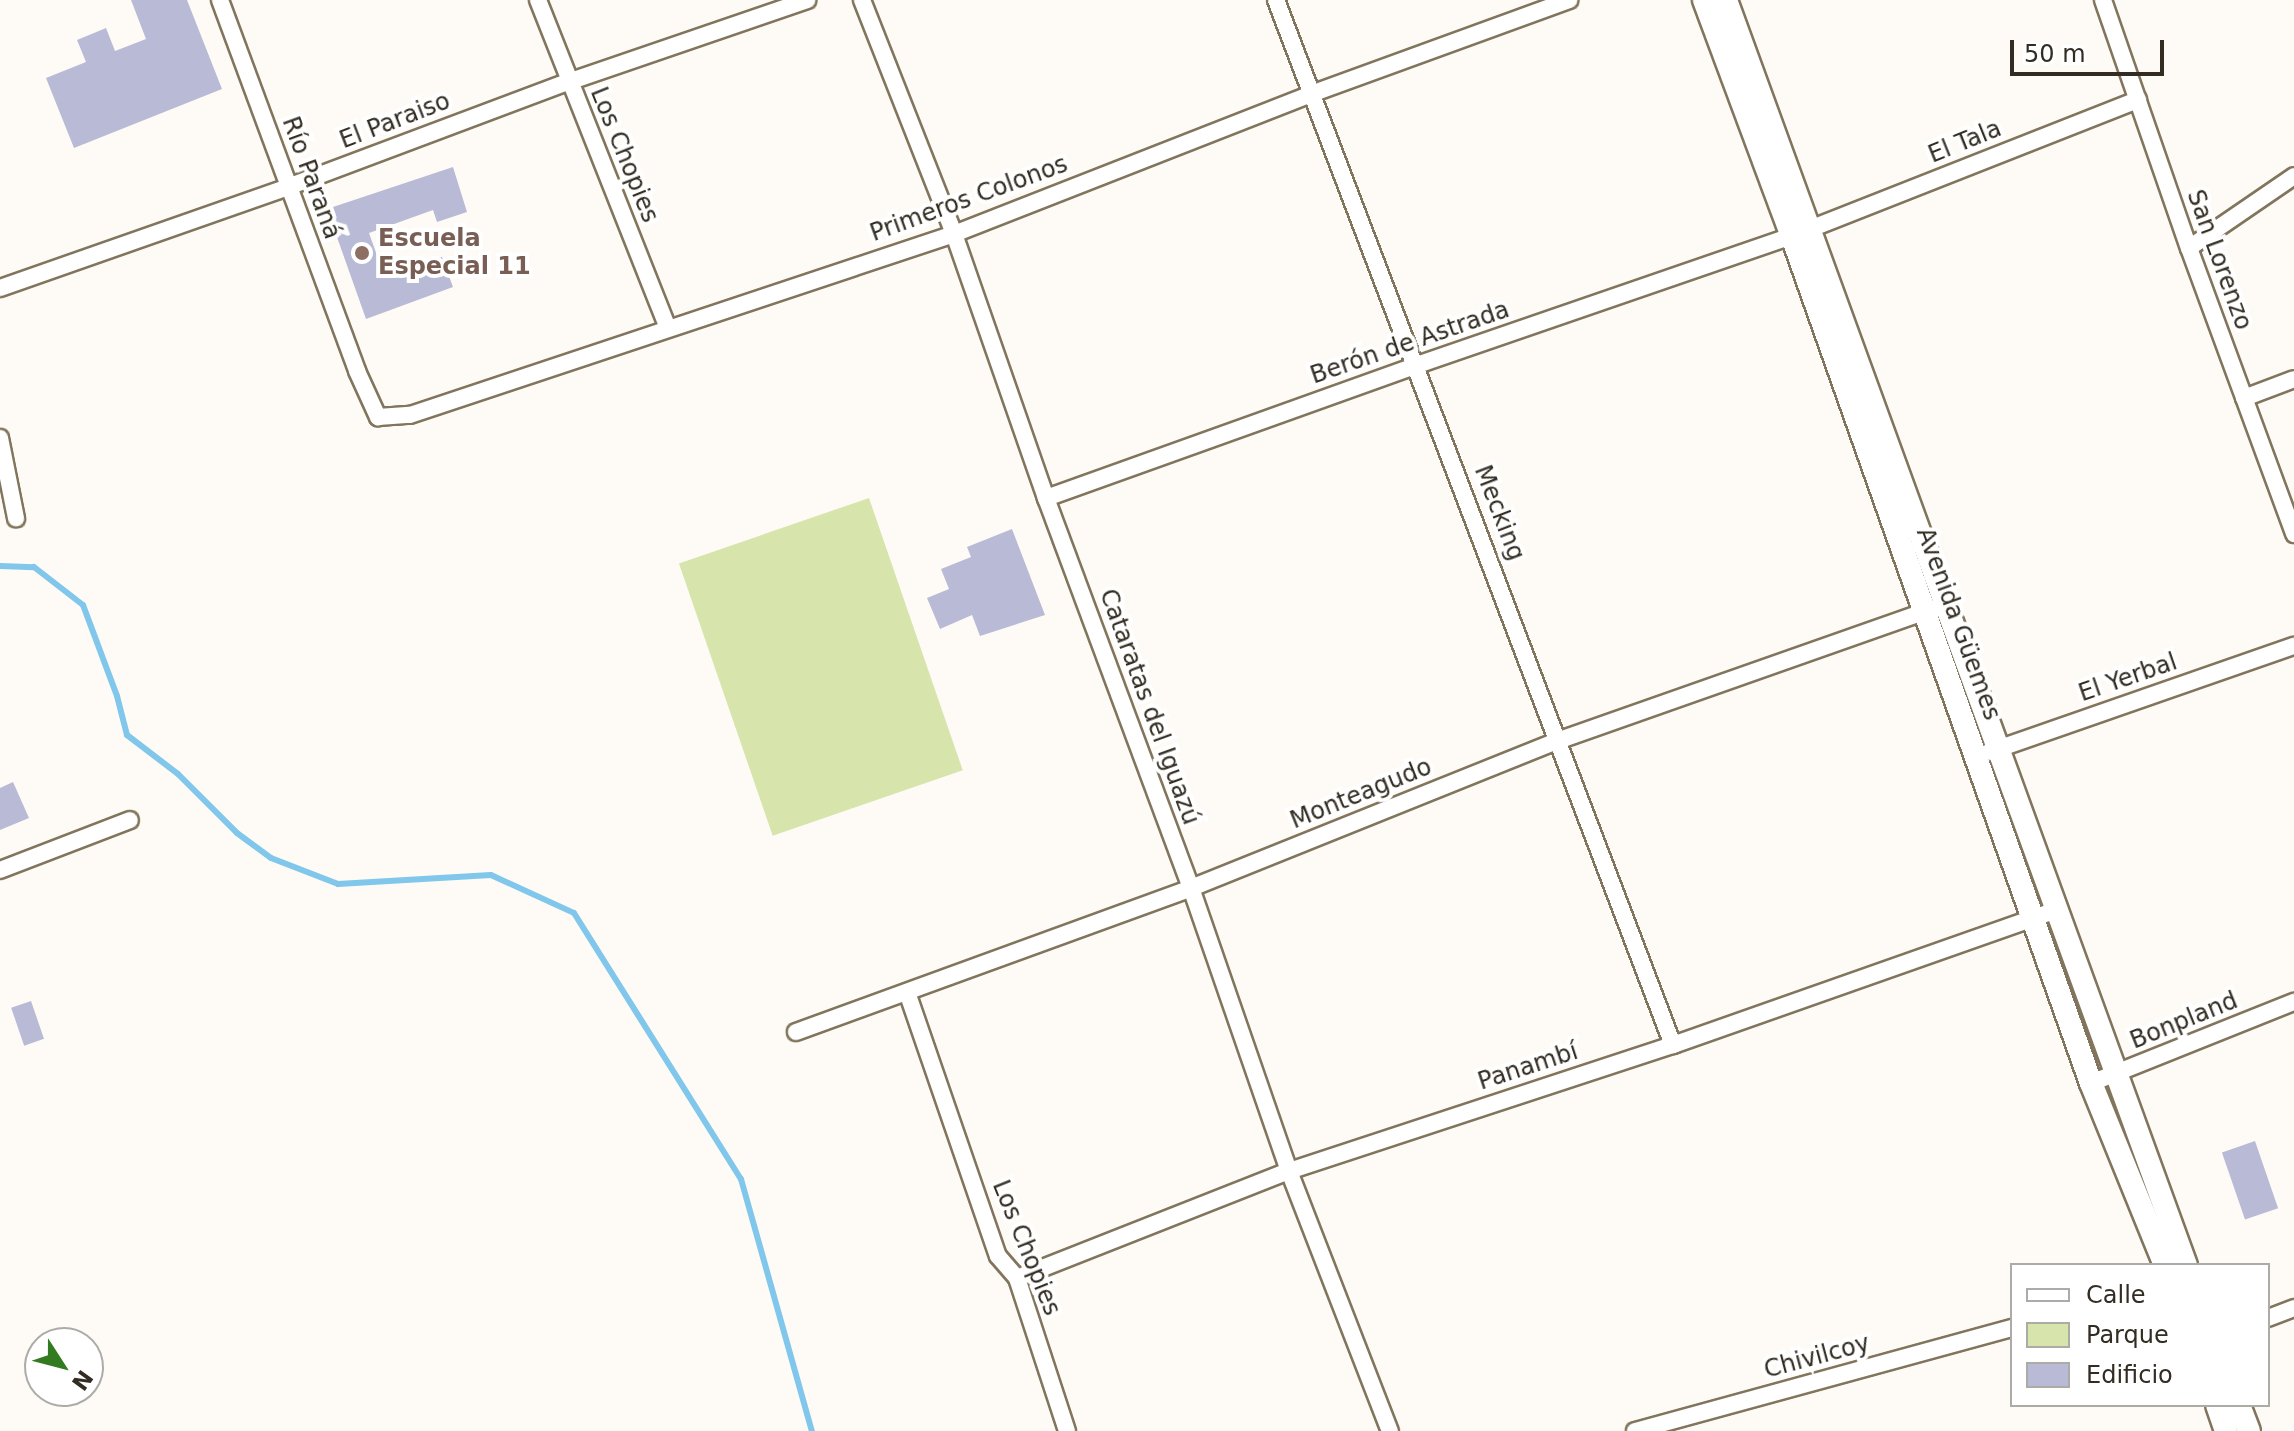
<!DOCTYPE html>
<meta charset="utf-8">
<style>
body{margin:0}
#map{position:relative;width:2294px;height:1431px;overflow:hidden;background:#fefbf6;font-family:"DejaVu Sans",sans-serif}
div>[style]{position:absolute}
.green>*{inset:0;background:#d7e5ad;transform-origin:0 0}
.stream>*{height:6px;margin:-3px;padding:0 3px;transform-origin:3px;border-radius:3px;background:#81c7eb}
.building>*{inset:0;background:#b9bad5;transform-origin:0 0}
.roads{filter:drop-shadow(2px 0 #82755d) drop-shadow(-2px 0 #82755d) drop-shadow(0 2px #82755d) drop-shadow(0 -2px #82755d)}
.minor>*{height:16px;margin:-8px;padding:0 8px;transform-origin:8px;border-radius:8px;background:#fff}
.secondary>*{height:22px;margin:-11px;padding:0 11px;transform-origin:11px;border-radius:11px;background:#fff}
.dots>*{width:22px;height:22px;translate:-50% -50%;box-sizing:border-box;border:4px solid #fff;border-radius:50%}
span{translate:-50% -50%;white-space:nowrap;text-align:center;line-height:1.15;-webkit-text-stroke:8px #fff;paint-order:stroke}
.street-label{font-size:24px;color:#322c22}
.education-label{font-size:24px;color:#785e54;font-weight:700}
.left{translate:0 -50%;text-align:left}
.legend{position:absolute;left:2010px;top:1263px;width:260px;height:144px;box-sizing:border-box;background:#fff;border:2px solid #adaba7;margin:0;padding:10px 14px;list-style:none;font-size:24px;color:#322c22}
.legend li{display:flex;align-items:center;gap:16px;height:40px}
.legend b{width:40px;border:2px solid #adaba7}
.north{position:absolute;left:24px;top:1327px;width:80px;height:80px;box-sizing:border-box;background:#fff;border:2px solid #adaba7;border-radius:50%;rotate:126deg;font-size:22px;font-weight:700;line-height:32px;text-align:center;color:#322c22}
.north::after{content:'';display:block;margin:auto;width:28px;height:36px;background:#327b20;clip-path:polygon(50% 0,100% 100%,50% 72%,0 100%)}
.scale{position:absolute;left:2010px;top:40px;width:154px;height:36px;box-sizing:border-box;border:4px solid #322c22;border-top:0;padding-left:10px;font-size:24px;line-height:28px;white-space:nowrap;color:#322c22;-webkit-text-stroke:6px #fff;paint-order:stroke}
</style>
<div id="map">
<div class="green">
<i style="left:869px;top:498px;width:288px;height:201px;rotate:71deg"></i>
</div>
<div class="stream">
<i style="left:0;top:566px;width:34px;rotate:2deg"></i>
<i style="left:34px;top:567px;width:62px;rotate:37.8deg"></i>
<i style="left:83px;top:605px;width:97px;rotate:69.5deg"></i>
<i style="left:117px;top:696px;width:40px;rotate:75.6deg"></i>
<i style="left:127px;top:735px;width:64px;rotate:37.4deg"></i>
<i style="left:178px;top:774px;width:83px;rotate:45deg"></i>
<i style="left:237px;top:833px;width:42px;rotate:36.3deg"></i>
<i style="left:271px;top:858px;width:72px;rotate:21.2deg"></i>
<i style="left:338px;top:884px;width:153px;rotate:-3.4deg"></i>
<i style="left:491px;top:875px;width:91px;rotate:24.6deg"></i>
<i style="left:574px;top:913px;width:314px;rotate:57.9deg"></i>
<i style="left:741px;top:1179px;width:262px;rotate:74.3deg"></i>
</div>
<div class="building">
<i style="clip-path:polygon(131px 0,187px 0,222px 89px,74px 148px,46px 78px,86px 62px,77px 40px,106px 28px,115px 51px,146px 39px)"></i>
<i style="clip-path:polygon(453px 167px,467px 212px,437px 222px,433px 210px,369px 233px,385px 278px,442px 257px,453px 287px,366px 319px,327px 209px)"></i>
<i style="clip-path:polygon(1012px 529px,1045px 615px,980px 636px,972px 615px,940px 629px,927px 598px,949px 589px,941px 569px,971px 557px,967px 547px)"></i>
<i style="clip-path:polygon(13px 782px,29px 818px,0 830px,0 788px)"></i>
<i style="left:31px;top:1001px;width:40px;height:21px;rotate:71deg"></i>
<i style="left:2255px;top:1141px;width:71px;height:35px;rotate:71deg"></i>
</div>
<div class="roads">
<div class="minor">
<i style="left:220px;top:0;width:395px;rotate:69.7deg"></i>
<i style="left:357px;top:371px;width:51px;rotate:65.5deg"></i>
<i style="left:378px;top:417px;width:32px;rotate:-4deg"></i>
<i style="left:410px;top:415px;width:573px;rotate:-18.4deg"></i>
<i style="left:954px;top:234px;width:383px;rotate:-21.4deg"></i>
<i style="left:1311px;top:94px;width:275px;rotate:-20deg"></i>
<i style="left:538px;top:0;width:353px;rotate:68.4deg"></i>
<i style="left:862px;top:0;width:251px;rotate:68.5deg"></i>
<i style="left:954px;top:234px;width:280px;rotate:70.8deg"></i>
<i style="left:1046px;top:498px;width:416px;rotate:69.6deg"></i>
<i style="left:1191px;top:888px;width:299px;rotate:70.9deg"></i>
<i style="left:1289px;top:1171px;width:279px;rotate:68.8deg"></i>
<i style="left:1276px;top:0;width:1118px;rotate:69.2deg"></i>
<i style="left:2103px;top:0;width:262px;rotate:70.9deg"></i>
<i style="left:2189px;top:248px;width:305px;rotate:69.8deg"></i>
<i style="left:2189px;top:248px;width:127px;rotate:-34.4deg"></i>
<i style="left:0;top:288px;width:305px;rotate:-19.3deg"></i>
<i style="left:288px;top:187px;width:299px;rotate:-20.6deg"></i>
<i style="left:568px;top:82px;width:253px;rotate:-18.9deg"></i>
<i style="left:2244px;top:398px;width:53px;rotate:-20.8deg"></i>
<i style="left:0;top:438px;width:82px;rotate:78.7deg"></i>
<i style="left:1046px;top:498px;width:394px;rotate:-19.7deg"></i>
<i style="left:1417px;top:365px;width:397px;rotate:-19deg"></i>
<i style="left:1792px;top:236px;width:372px;rotate:-21.5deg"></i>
<i style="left:1989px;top:752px;width:323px;rotate:-19.2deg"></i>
<i style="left:0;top:870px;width:139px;rotate:-21deg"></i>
<i style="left:907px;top:992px;width:279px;rotate:71deg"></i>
<i style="left:998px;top:1256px;width:29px;rotate:49deg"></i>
<i style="left:1017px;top:1278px;width:161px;rotate:71.9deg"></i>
<i style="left:796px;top:1032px;width:420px;rotate:-20deg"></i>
<i style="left:1191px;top:888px;width:398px;rotate:-21.9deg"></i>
<i style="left:1560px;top:740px;width:409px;rotate:-19.4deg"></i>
<i style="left:2091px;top:1083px;width:219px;rotate:-21.8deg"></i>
<i style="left:1017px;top:1278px;width:292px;rotate:-21.5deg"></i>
<i style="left:1289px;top:1171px;width:404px;rotate:-18.2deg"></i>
<i style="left:1673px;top:1045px;width:407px;rotate:-19.4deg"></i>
<i style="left:2268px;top:1318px;width:28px;rotate:-21deg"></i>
<i style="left:1635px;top:1431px;width:391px;rotate:-15.3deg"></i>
</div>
<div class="secondary">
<i style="left:1704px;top:0;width:252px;rotate:69.6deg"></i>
<i style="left:1792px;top:236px;width:898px;rotate:70.56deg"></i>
<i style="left:2091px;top:1083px;width:196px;rotate:67.9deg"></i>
<i style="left:1726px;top:0;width:1346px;rotate:70.02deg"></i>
<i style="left:2217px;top:1405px;width:28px;rotate:71deg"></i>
<i style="left:2239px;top:1405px;width:28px;rotate:69deg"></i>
</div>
</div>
<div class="dots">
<i style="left:362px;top:253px;background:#8d6e63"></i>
</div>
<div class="street-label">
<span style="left:395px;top:121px;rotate:-21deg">El Paraiso</span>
<span style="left:1965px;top:142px;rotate:-22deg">El Tala</span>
<span style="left:624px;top:155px;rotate:68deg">Los Chopies</span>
<span style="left:311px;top:178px;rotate:70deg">Río Paraná</span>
<span style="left:969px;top:199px;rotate:-20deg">Primeros Colonos</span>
<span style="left:2219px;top:260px;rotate:70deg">San Lorenzo</span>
<span style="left:1410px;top:343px;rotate:-19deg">Berón de Astrada</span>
<span style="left:1499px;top:513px;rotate:69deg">Mecking</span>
<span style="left:1958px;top:624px;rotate:70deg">Avenida Güemes</span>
<span style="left:2128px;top:678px;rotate:-19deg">El Yerbal</span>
<span style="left:1149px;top:707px;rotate:70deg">Cataratas del Iguazú</span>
<span style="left:1361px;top:794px;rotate:-22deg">Monteagudo</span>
<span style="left:2184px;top:1021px;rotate:-22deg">Bonpland</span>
<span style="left:1528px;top:1067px;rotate:-18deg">Panambí</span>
<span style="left:1026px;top:1248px;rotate:68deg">Los Chopies</span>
<span style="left:1817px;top:1357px;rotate:-15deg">Chivilcoy</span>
</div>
<div class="education-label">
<span class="left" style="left:378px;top:253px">Escuela<br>Especial 11</span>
</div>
<ul class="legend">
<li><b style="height:10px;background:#fff"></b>Calle</li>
<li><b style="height:22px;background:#d7e5ad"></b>Parque</li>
<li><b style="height:22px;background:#b9bad5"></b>Edificio</li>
</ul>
<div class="north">N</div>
<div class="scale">50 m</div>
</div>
